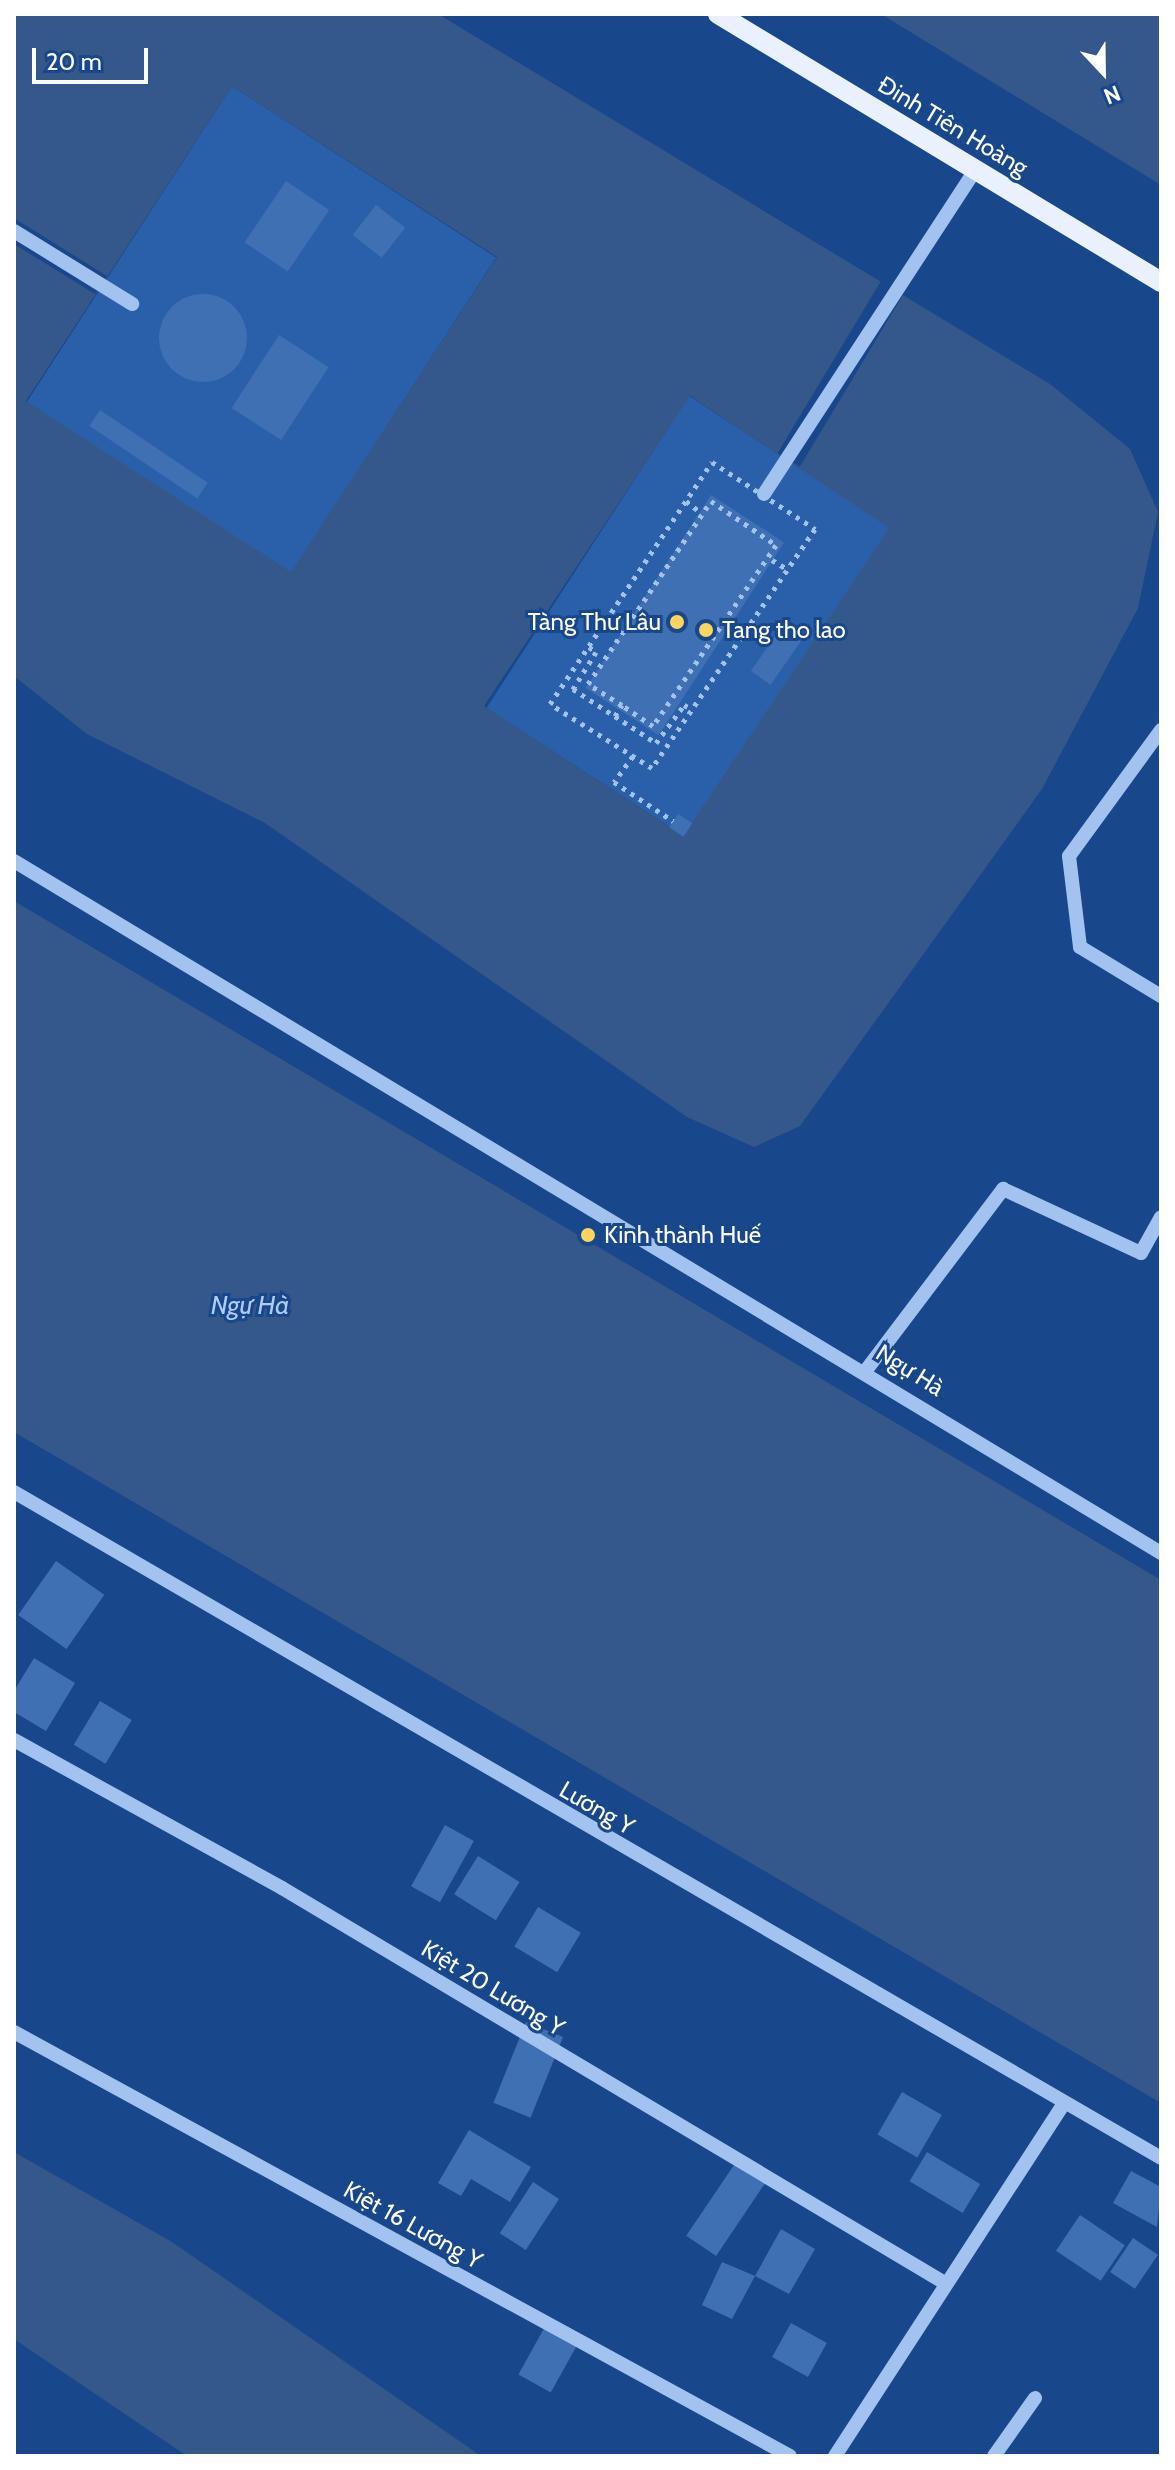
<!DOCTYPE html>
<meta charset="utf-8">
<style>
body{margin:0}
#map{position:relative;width:1175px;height:2470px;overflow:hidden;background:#18478c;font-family:Cabin,sans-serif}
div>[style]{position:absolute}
.green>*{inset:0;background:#2a60aa;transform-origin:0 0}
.water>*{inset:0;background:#35588b}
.pier>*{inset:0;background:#18478c;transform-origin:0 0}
.building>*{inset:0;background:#4070b4;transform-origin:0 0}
.round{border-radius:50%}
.path>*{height:5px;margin-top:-2.5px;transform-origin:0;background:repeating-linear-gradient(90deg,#a2c2ef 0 4px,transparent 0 10px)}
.minor>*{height:14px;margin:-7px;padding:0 7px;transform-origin:7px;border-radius:7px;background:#a2c2ef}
.major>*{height:20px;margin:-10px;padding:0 10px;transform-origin:10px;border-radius:10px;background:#e9f1ff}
.dots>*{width:22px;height:22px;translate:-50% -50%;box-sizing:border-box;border:4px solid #18478c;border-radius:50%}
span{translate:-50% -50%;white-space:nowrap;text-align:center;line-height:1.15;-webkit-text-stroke:6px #18478c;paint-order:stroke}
.street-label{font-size:24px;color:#fff}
.poi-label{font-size:24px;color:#fff}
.right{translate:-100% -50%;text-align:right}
.left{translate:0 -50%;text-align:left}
.water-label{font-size:26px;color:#aecdf6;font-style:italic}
.frame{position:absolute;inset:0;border:16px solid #fff;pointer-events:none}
.north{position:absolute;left:1063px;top:32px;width:80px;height:80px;-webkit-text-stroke:6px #18478c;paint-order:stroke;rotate:158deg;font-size:22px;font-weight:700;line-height:32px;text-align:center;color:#fff}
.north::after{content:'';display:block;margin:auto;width:28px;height:36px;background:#fff;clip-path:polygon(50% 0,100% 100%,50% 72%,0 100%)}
.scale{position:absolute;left:32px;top:48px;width:116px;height:36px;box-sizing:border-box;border:4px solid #fff;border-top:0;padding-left:10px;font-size:24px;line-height:28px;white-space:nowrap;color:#fff;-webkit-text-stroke:6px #18478c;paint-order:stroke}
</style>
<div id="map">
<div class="green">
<i style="left:232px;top:86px;width:315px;height:377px;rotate:33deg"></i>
<i style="left:689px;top:396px;width:240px;height:372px;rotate:33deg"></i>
</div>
<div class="water">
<i style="clip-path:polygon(evenodd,14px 14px,438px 14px,1050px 384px,1130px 449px,1158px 512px,1138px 608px,1042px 789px,800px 1126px,754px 1147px,687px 1117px,265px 823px,87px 734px,14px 676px,14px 14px,232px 86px,497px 257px,291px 572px,26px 401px,232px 86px,14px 14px,690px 396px,889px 528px,683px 836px,484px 706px,690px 396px)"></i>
<i style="clip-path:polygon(881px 14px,1161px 14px,1161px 185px)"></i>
<i style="clip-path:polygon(14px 901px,1161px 1580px,1161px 2103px,14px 1432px)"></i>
<i style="clip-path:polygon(14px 2152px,172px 2242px,481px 2456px,187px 2456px,14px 2339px)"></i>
</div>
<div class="pier">
<i style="clip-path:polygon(14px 218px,107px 276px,95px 294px,14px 244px)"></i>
<i style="left:881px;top:281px;width:26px;height:201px;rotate:31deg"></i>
</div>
<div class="building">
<i style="left:286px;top:181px;width:52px;height:74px;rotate:34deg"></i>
<i style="left:376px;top:205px;width:37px;height:38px;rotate:38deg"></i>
<i class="round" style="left:159px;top:294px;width:88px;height:88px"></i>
<i style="left:279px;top:335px;width:59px;height:87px;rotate:33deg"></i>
<i style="left:100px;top:410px;width:130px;height:19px;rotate:34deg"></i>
<i style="left:711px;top:495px;width:87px;height:230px;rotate:33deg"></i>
<i style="left:783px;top:625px;width:24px;height:56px;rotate:35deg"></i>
<i style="left:678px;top:814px;width:17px;height:16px;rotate:33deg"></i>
<i style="left:56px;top:1561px;width:59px;height:66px;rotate:35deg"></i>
<i style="clip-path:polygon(34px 1658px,75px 1683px,46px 1731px,14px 1712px,14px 1691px)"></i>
<i style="left:100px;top:1701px;width:37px;height:51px;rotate:31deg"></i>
<i style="left:445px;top:1825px;width:33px;height:70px;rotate:29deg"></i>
<i style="left:478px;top:1856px;width:49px;height:45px;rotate:32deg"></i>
<i style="left:538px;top:1907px;width:50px;height:46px;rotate:31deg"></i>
<i style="left:526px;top:2022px;width:40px;height:87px;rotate:22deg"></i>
<i style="left:902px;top:2092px;width:46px;height:49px;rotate:30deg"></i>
<i style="clip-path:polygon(469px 2130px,531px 2167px,510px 2202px,471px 2179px,461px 2196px,438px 2183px)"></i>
<i style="left:927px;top:2152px;width:62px;height:34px;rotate:31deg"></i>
<i style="left:736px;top:2162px;width:36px;height:89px;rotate:34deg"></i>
<i style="clip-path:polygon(1131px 2171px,1161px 2187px,1157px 2227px,1113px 2203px)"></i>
<i style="left:533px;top:2182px;width:31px;height:61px;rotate:33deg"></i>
<i style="left:1080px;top:2215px;width:54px;height:43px;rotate:34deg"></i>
<i style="clip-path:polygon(781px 2229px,815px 2249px,789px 2294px,755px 2276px,732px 2319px,702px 2305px,722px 2262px,755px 2276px)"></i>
<i style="left:1133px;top:2238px;width:30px;height:41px;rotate:34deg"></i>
<i style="left:547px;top:2323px;width:37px;height:59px;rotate:29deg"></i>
<i style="left:791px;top:2323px;width:41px;height:39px;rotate:29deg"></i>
</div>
<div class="path">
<i style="left:712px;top:462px;width:123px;rotate:33deg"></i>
<i style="left:815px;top:529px;width:289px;rotate:124.3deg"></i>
<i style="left:652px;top:768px;width:120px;rotate:-147.9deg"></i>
<i style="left:550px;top:704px;width:291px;rotate:-56.2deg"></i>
<i style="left:686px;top:501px;width:18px;rotate:38deg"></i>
<i style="left:772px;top:560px;width:17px;rotate:31deg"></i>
<i style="left:589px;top:647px;width:9px;rotate:36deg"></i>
<i style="left:596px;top:652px;width:44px;rotate:121.9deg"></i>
<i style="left:573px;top:689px;width:99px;rotate:33deg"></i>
<i style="left:656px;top:743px;width:47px;rotate:-53.6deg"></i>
<i style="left:684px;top:705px;width:9px;rotate:27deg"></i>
<i style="left:615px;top:716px;width:13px;rotate:-58deg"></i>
<i style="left:622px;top:705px;width:40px;rotate:-148deg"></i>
<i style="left:588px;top:684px;width:220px;rotate:-56.1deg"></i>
<i style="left:711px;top:501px;width:78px;rotate:34.1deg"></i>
<i style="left:776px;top:545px;width:219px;rotate:124.2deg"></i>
<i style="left:653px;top:726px;width:37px;rotate:-146deg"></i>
<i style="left:633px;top:756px;width:32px;rotate:126deg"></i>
<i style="left:614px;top:782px;width:71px;rotate:33.5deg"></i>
</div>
<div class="minor">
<i style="left:14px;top:231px;width:139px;rotate:31.7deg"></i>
<i style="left:764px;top:494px;width:387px;rotate:-56.9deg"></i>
<i style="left:1161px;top:730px;width:156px;rotate:126.1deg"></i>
<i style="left:1069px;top:856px;width:92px;rotate:83.1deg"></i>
<i style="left:1080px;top:947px;width:95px;rotate:31.2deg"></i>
<i style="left:14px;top:861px;width:1340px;rotate:31.1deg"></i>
<i style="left:867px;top:1369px;width:226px;rotate:-52.9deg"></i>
<i style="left:1003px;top:1189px;width:152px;rotate:24.9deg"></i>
<i style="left:1141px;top:1253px;width:41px;rotate:-60.9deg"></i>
<i style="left:14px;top:1492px;width:1326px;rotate:30.14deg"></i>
<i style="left:14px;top:1740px;width:306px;rotate:28.9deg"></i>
<i style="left:282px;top:1888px;width:772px;rotate:30.79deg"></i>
<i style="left:14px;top:2032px;width:884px;rotate:28.65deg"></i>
<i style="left:835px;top:2456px;width:421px;rotate:-57deg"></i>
<i style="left:994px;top:2456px;width:71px;rotate:-54.7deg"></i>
</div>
<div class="major">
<i style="left:718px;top:14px;width:518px;rotate:31.17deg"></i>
</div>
<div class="dots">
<i style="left:677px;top:622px;background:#ffd55f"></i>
<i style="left:706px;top:630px;background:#ffd55f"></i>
<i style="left:588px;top:1235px;background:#ffd55f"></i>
</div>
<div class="street-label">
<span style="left:953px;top:126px;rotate:31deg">Đinh Tiên Hoàng</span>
<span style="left:910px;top:1370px;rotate:32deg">Ngự Hà</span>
<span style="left:597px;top:1808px;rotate:30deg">Lương Y</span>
<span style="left:493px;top:1988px;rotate:31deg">Kiệt 20 Lương Y</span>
<span style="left:413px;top:2225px;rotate:29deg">Kiệt 16 Lương Y</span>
</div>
<div class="poi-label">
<span class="right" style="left:661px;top:622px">Tàng Thư Lâu</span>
<span class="left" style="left:722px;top:630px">Tang tho lao</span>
<span class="left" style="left:604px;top:1235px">Kinh thành Huế</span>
</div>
<div class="water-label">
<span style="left:250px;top:1306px">Ngự Hà</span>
</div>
<div class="frame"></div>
<div class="north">N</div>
<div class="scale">20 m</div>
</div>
